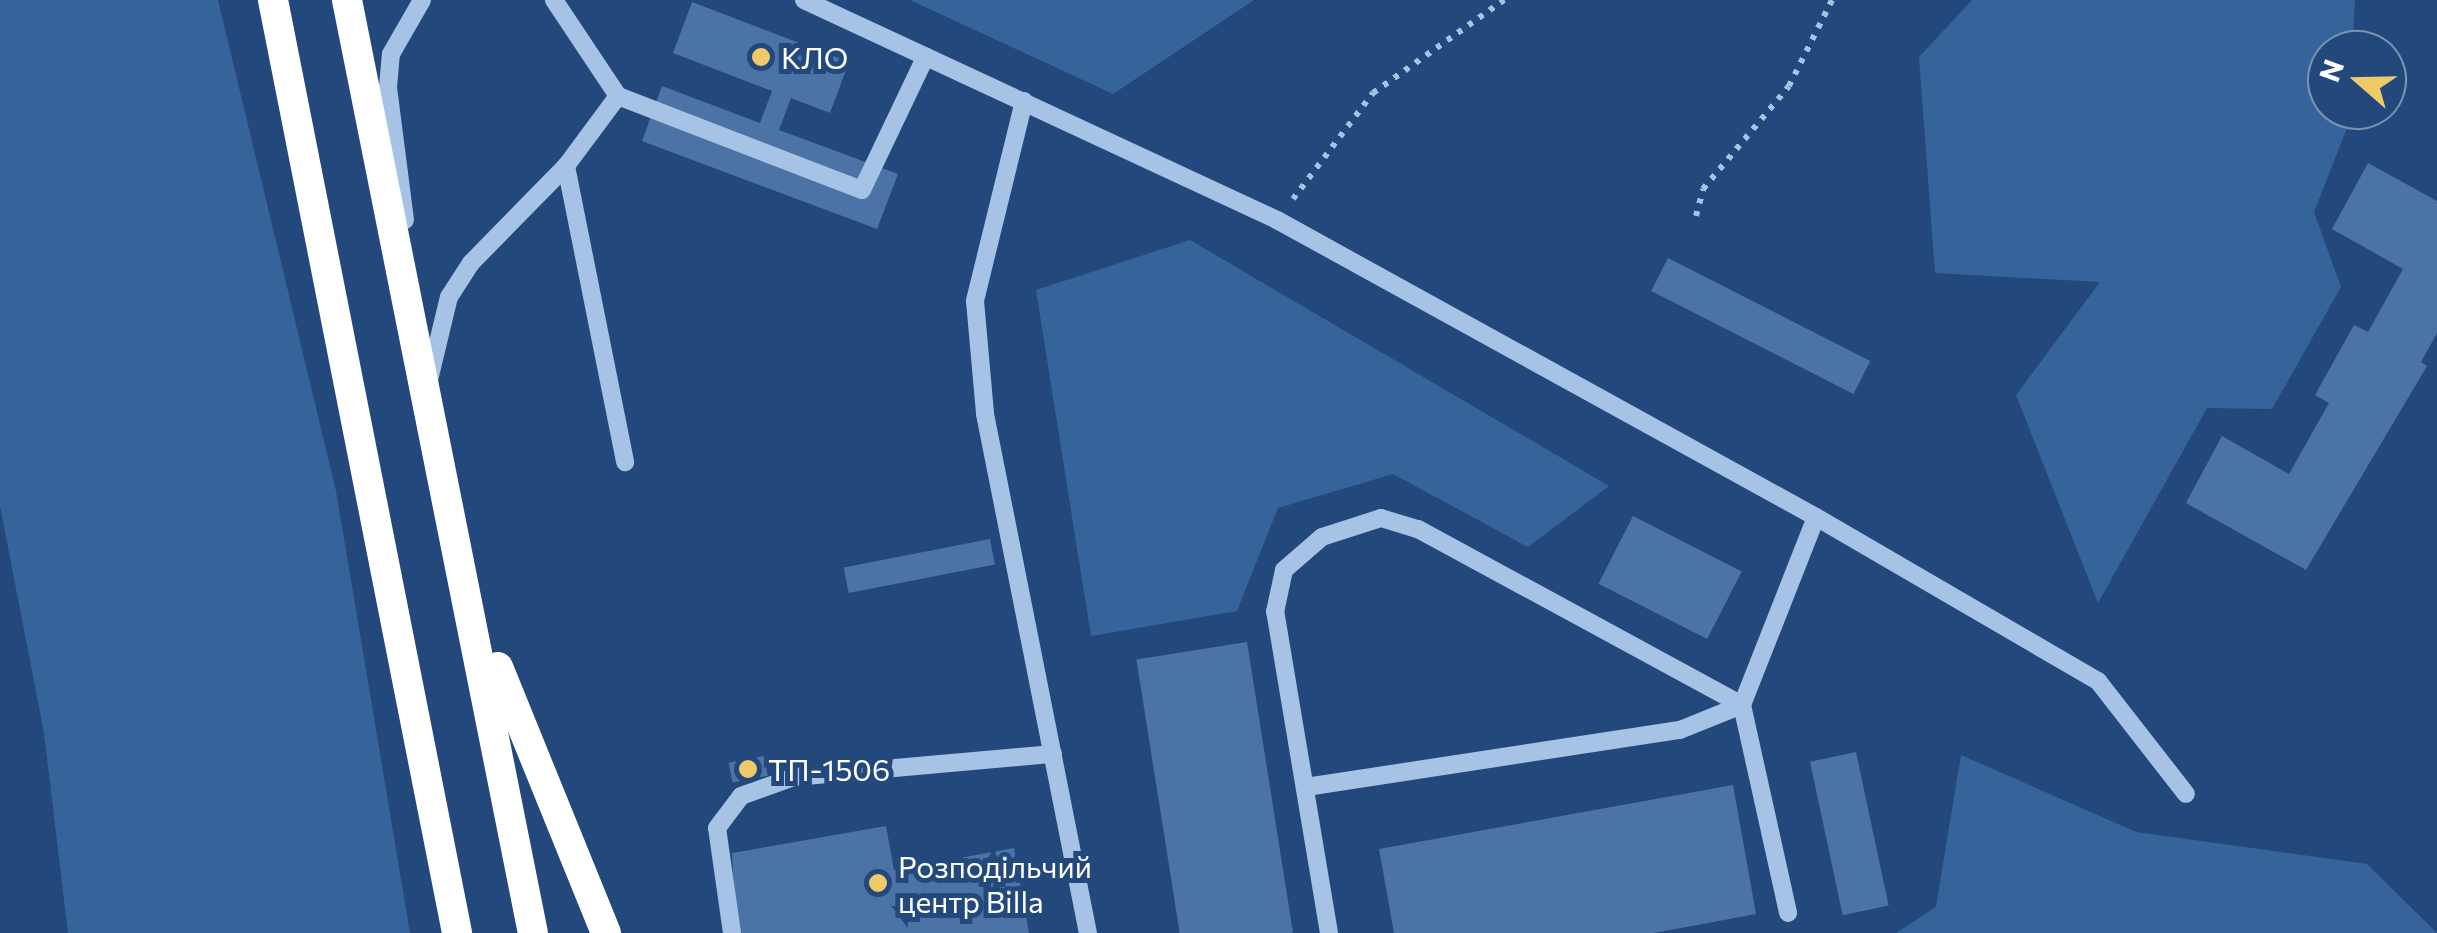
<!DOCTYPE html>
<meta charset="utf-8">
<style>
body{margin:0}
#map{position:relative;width:2437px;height:933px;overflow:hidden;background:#23497c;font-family:Commissioner,sans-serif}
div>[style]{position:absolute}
.green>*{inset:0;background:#36639a}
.building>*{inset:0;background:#4b73a5;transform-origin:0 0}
.path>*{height:6px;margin-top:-3px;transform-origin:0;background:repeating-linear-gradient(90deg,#a6c3e5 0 5px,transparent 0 13px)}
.minor>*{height:18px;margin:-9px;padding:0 9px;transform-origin:9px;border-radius:9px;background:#a6c3e5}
.highway>*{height:30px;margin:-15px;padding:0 15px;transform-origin:15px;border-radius:15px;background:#fff}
.dots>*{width:28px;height:28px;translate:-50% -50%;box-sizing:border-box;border:5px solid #23497c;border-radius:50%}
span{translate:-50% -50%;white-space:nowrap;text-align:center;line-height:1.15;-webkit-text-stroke:10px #23497c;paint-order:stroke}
.poi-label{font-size:30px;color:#fff}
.left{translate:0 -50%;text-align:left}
.north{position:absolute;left:2307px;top:30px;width:100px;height:100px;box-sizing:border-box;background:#23497c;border:2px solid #7b92b0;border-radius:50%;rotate:290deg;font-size:28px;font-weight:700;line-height:40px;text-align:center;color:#fff}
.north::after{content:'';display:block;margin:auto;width:35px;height:45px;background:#f0ca69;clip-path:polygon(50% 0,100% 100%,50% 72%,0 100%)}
</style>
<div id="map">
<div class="green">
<i style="clip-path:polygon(0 0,218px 0,336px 491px,410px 933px,68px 933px,44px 733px,0 506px)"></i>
<i style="clip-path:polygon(910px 0,1254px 0,1113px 94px)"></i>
<i style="clip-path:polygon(1972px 0,2355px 0,2352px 50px,2327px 50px,2327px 110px,2348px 110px,2347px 128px,2314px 212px,2341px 287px,2272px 409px,2207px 408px,2098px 603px,2016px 395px,2100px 282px,1935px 273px,1919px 57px)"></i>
<i style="clip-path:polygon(1190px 240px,1609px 486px,1528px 547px,1393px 474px,1278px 508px,1237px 611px,1091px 636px,1036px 290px)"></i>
<i style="clip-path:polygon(1961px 755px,2136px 832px,2367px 864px,2437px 933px,1896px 933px,1936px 907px)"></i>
</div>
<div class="building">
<i style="clip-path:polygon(692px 2px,849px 62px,830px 113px,791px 98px,779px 130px,898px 174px,877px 229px,642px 141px,662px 86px,760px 123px,772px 91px,673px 53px)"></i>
<i style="clip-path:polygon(2368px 163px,2437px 201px,2437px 333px,2421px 362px,2427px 366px,2306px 570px,2186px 503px,2222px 436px,2289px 474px,2329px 403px,2315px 395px,2354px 325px,2368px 332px,2403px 269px,2332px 229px)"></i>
<i style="left:1668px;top:258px;width:227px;height:37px;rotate:27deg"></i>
<i style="left:1633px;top:516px;width:122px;height:76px;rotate:27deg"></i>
<i style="left:990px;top:539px;width:26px;height:149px;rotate:79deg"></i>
<i style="left:1247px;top:642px;width:294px;height:112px;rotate:81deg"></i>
<i style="left:1856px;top:752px;width:157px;height:47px;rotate:78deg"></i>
<i style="left:764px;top:756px;width:20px;height:36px;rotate:79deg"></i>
<i style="clip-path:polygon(1733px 785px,1756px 914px,1654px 933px,1394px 933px,1379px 849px)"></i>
<i style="clip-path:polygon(886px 826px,894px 870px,1014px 848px,1029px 933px,736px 933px,732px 853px)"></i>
</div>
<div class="path">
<i style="left:1293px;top:199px;width:133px;rotate:-53deg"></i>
<i style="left:1373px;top:93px;width:161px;rotate:-35.4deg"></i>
<i style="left:1696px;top:216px;width:28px;rotate:-75deg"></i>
<i style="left:1703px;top:189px;width:134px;rotate:-50.1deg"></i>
<i style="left:1789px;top:86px;width:96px;rotate:-63.4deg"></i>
</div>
<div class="minor">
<i style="left:554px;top:0;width:115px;rotate:56.3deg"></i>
<i style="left:618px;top:96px;width:261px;rotate:21.1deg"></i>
<i style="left:862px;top:190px;width:148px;rotate:-64.5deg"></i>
<i style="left:804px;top:0;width:522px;rotate:24.94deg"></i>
<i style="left:1277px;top:220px;width:615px;rotate:28.86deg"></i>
<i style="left:1816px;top:517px;width:326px;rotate:30.2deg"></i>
<i style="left:2098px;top:681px;width:143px;rotate:52.1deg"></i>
<i style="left:1024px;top:101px;width:206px;rotate:103.8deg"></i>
<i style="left:975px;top:301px;width:113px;rotate:84.9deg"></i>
<i style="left:985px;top:414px;width:529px;rotate:78.78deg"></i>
<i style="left:566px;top:166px;width:302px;rotate:78.7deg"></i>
<i style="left:405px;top:220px;width:134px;rotate:-97.3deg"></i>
<i style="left:388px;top:87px;width:33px;rotate:-85deg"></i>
<i style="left:391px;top:54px;width:62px;rotate:-60.1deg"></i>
<i style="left:429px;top:380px;width:85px;rotate:-76.5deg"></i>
<i style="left:449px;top:297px;width:40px;rotate:-57.1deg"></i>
<i style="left:471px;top:263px;width:136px;rotate:-45.6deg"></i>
<i style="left:566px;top:166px;width:87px;rotate:-53.4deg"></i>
<i style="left:1306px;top:787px;width:378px;rotate:-8.7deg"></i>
<i style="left:1680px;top:730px;width:67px;rotate:-22deg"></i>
<i style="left:1742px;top:705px;width:202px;rotate:-68.5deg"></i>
<i style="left:732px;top:933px;width:106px;rotate:-98.1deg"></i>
<i style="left:717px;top:828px;width:40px;rotate:-53deg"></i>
<i style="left:741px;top:796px;width:56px;rotate:-19.7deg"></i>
<i style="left:794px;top:777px;width:260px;rotate:-5.1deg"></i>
<i style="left:1329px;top:933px;width:326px;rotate:-99.5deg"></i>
<i style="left:1275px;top:612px;width:43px;rotate:-77.9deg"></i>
<i style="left:1284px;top:570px;width:50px;rotate:-41deg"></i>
<i style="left:1322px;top:537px;width:62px;rotate:-17.9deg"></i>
<i style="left:1381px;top:518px;width:39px;rotate:17deg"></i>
<i style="left:1418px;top:529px;width:369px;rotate:28.5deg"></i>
<i style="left:1742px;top:705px;width:213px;rotate:77.5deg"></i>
</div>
<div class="highway">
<i style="left:273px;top:0;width:951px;rotate:78.84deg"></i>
<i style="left:347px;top:0;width:951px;rotate:78.73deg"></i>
<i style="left:498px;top:667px;width:287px;rotate:67.9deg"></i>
</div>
<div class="dots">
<i style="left:761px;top:57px;background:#f0ca69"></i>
<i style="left:748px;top:769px;background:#f0ca69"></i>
<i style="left:878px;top:883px;background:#f0ca69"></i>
</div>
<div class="poi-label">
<span class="left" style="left:781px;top:57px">КЛО</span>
<span class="left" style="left:768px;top:769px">ТП-1506</span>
<span class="left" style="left:898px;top:883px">Розподільчий<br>центр Billa</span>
</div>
<div class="north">N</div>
</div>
